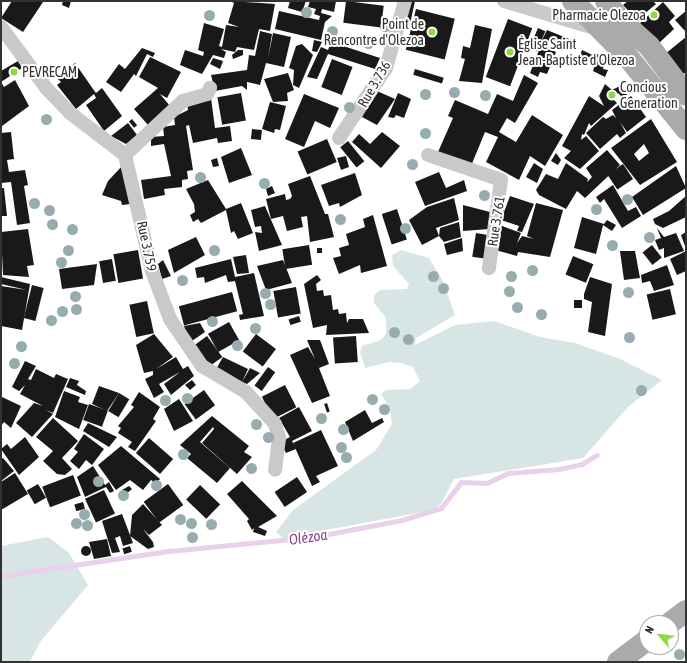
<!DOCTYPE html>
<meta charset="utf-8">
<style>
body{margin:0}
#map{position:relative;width:687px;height:663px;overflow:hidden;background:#fff;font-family:"Asap Condensed",sans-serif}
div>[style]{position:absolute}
.green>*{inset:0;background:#d8e5e5}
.stream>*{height:4.5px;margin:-2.25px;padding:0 2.25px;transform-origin:2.25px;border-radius:2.25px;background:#ead0eb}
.building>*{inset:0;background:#191919;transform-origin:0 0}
.round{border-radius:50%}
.street>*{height:14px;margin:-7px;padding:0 7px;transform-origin:7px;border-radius:7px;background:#c9c9c9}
.primary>*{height:22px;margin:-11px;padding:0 11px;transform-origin:11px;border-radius:11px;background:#aaa}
.trees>*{width:11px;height:11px;margin:-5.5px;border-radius:50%;background:#97acae}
.dots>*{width:11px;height:11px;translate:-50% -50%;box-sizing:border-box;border:2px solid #fff;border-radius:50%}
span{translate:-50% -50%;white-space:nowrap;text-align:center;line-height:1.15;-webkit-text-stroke:4px #fff;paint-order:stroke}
.poi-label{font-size:14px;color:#323232}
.right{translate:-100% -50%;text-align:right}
.left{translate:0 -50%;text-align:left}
.street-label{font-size:14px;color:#323232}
.water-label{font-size:15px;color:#8b458f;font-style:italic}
.frame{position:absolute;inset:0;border:2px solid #323232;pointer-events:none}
.north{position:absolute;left:639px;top:615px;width:40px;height:40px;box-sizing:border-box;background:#fff;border:1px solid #adadad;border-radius:50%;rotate:298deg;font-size:11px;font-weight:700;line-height:16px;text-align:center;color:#323232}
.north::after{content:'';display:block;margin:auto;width:14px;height:18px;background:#91d944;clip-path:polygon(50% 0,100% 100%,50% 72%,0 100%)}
</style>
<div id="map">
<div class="green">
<i style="clip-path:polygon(401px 250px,429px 258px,443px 281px,455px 315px,416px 338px,415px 345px,455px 325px,494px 321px,540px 337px,575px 343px,620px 359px,662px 380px,628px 407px,583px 458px,454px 479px,441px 504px,433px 510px,283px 538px,276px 532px,293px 510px,376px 450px,392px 424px,390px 408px,381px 394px,386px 390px,410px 389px,420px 381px,413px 367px,400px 363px,389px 362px,365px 368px,360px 352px,362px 346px,381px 340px,386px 334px,386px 318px,374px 303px,374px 295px,380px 290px,407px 289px,409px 284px,393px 266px,392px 255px)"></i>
<i style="clip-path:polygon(48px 537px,69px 553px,88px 585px,40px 642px,30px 662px,1px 662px,1px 546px)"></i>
</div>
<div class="stream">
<i style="left:1px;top:576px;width:170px;rotate:-8.5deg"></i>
<i style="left:169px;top:551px;width:145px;rotate:-5.6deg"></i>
<i style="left:313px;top:537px;width:91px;rotate:-10.8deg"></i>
<i style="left:402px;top:520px;width:41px;rotate:-17.1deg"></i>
<i style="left:441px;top:508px;width:33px;rotate:-52deg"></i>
<i style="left:461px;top:482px;width:26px;rotate:2deg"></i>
<i style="left:487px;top:483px;width:23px;rotate:-25deg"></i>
<i style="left:508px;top:473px;width:51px;rotate:-4.5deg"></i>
<i style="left:559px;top:469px;width:24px;rotate:-12deg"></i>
<i style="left:582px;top:464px;width:17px;rotate:-31deg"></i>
</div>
<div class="building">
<i style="clip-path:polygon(12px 1px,43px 2px,23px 32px,1px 18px)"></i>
<i style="clip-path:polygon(63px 1px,71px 1px,69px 8px,62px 5px)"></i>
<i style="clip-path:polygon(230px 1px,275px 4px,270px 31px,259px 29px,254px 50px,237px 47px,235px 52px,221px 49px,226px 52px,224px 58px,213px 55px,202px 74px,180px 65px,185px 50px,203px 56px,204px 52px,198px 50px,204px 23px,224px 29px,219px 46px,222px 47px,226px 25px,239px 27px,228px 23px,234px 3px)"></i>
<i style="clip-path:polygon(290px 1px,306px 1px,302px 12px,288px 8px)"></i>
<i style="clip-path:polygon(310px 1px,336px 1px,334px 12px,322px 9px,321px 13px,332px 16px,325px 22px,321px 40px,275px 29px,279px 11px,319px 20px,320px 16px,314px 14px,316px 9px,308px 7px)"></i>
<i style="left:346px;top:1px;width:38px;height:22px;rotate:7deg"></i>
<i style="clip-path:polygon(408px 1px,415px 1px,410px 24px,404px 22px)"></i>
<i style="clip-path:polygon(628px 1px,653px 1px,656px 4px,637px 20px,623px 5px)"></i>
<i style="clip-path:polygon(663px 2px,675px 16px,669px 22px,674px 29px,658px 44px,640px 23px)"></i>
<i style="left:416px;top:9px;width:40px;height:42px;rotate:14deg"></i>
<i style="clip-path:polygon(686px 11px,686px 32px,675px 20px)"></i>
<i style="left:508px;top:19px;width:26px;height:62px;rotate:21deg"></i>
<i style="clip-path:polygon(475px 25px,492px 29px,482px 83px,459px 81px,465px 59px,461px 58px,463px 46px,470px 48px)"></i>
<i style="left:538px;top:28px;width:8px;height:22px;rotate:23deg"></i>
<i style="clip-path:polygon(547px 30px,574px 41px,569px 50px,542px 40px)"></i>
<i style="clip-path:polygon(260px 31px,272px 34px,268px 59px,273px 33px,291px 37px,284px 67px,266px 63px,260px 85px,247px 82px,247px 90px,242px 86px,215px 91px,211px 75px,247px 70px,249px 55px,255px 56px)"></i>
<i style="clip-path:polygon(686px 37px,686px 72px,682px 75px,665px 54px)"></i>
<i style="left:378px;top:38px;width:4px;height:6px;rotate:14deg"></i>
<i style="clip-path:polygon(314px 40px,322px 42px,317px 52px,312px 51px)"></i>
<i style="clip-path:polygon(331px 42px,380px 58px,375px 69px,328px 54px,317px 79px,307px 77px,321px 47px,328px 50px)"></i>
<i style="clip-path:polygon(302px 44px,313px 55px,299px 88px,293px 85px,294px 70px,289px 68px,296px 46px)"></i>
<i style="clip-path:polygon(541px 45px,556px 52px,547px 74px,540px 72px,538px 77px,530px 73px)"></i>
<i style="clip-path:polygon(142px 48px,155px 53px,153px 57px,147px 54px,136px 76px,134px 74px,121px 92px,106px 82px,119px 64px,125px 69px)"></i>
<i style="clip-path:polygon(238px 50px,243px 50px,243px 55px,233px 59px,232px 55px)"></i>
<i style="clip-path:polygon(582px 50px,605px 61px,603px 69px,608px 70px,605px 77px,593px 71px,595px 65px,579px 59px)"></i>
<i style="clip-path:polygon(150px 57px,181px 72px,167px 98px,160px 94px,170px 106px,148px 125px,134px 109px,158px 88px,139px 77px)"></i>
<i style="clip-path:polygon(213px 58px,223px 61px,220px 69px,210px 64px)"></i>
<i style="left:332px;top:59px;width:22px;height:30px;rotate:21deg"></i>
<i style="clip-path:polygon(18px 61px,22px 68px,1px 82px,4px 87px,15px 80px,29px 106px,2px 126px,1px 71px)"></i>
<i style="clip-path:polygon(75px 63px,93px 89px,96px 93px,102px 88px,122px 116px,104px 131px,86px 105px,96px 98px,94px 94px,76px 109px,57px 85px,61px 82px,57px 78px)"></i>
<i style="left:415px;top:69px;width:30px;height:6px;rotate:17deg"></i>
<i style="clip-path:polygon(288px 73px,294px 90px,287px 93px,288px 101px,273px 102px,264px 79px)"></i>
<i style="clip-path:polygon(524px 75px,538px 83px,515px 123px,507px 118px,499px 132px,516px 142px,532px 115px,563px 135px,545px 166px,530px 156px,519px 180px,486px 162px,498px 137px,485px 132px,471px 166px,438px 152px,453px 118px,448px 116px,455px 100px,488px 114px,497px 94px,513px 101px)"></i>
<i style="clip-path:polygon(605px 84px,612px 90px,620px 86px,627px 95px,623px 98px,618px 93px,612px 98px,617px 103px,591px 126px,589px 123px,584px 135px,582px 134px,581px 140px,586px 136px,599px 151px,580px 169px,564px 158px,571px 151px,562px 146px,589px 96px,604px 106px,599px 96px)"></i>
<i style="clip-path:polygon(377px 91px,395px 99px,377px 125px,362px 117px)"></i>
<i style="left:241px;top:93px;width:28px;height:24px;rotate:80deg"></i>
<i style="clip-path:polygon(398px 93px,411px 99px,404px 118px,396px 115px,394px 118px,388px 117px)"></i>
<i style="clip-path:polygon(304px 94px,339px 108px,330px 128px,315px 121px,304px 147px,285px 139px)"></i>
<i style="clip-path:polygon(631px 96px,646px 117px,627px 132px,620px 122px,626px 133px,620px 138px,617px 134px,600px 149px,586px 133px,603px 117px,606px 119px,613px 115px,616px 118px,612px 110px)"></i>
<i style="clip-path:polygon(211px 98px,215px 128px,230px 126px,232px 141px,218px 143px,217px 138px,193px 143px,189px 125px,186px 126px,193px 170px,187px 171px,188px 179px,182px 180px,182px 187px,164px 189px,165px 195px,144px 199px,141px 180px,171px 176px,164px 144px,151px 146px,151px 137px,164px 136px,163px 127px,175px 125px,174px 117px,188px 110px,187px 103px)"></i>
<i style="clip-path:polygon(270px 102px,286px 106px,280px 130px,275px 129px,274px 133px,262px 129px)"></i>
<i style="left:132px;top:119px;width:8px;height:4px;rotate:50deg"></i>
<i style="clip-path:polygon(evenodd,651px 119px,677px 162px,640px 185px,611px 148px,651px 119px,644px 144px,649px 153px,639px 161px,634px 154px,644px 144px)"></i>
<i style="clip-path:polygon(128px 123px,137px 135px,126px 144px,111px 136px)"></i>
<i style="left:252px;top:129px;width:10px;height:10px;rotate:6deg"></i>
<i style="clip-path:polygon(11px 132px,14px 159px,7px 160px,9px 172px,25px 170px,28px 185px,24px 186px,30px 223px,17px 225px,11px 182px,1px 183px,1px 133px)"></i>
<i style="clip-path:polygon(382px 132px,400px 146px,381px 168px,352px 142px,359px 134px,370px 144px)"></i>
<i style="left:327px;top:139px;width:25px;height:32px;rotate:67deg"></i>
<i style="left:348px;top:141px;width:26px;height:10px;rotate:51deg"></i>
<i style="clip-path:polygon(241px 148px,252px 175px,229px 183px,221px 157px)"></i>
<i style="clip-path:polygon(607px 150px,620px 165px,585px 198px,577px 191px,566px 209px,539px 195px,536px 190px,546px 174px,558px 179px,566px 163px,588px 179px,587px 182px,592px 177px,586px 168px)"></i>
<i style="clip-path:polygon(556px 153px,561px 160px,558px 165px,551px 161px)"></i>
<i style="clip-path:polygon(346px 156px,349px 167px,341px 170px,337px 158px)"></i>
<i style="clip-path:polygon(217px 158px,219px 166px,213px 167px,211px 160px)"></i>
<i style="clip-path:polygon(534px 163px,543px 169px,537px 183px,526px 177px)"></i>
<i style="left:623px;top:164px;width:18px;height:19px;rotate:56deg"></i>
<i style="clip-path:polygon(123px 165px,131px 204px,122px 205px,121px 201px,102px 195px,108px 181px)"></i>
<i style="clip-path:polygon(676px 166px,686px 188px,643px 215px,632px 197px)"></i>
<i style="clip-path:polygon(439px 172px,446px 188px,464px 180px,467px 191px,425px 206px,415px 182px)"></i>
<i style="clip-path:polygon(355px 173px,362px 195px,340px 207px,339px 203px,329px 206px,321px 185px)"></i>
<i style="clip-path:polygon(310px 176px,325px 214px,328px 214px,334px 237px,310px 242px,307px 216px,301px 217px,303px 227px,287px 231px,283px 216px,271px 219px,266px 199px,285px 194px,286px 200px,290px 199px,292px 196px,288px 184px)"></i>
<i style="clip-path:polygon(208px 180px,226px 209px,241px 203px,253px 233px,238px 239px,234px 231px,231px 233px,226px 210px,201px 223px,198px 219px,193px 222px,190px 215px,195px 212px,194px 204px,186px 189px)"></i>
<i style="clip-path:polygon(613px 185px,628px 211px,636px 207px,641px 216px,622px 228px,604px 199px,600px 203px,596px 197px)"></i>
<i style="clip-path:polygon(272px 186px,275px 193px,268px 196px,266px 189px)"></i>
<i style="clip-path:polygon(1px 188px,4px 188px,7px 216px,1px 216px)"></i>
<i style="clip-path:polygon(510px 196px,534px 204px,522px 232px,517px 231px,519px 226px,501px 220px)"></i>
<i style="clip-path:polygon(686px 196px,686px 217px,663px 228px,655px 224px,653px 219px,669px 211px)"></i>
<i style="clip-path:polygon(454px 198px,459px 220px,436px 228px,439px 236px,440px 228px,459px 222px,461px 237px,444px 242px,439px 236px,422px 245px,409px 220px,427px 207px)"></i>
<i style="clip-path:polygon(536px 203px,563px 210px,550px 257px,518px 252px,517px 256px,488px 248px,497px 224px,521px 233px,517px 243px,522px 236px,534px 239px,527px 236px)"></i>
<i style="clip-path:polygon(463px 205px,490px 212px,489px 229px,463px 231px)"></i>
<i style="clip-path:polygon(265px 206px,282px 245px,259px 251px,255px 232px,262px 233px,261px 226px,255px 227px,251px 210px)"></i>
<i style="left:397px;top:209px;width:32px;height:16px;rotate:72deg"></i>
<i style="clip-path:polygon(373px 215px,387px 266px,361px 273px,360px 265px,339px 274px,333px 258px,341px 256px,339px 248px,349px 245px,346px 234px,365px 227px,363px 219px)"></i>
<i style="clip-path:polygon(582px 217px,604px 224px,607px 220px,616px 225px,612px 231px,603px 225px,596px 254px,574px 248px)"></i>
<i style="clip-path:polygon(657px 228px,664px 237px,676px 233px,684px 251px,664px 258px,664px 248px,659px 250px,655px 240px,661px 238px)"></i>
<i style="clip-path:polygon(28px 229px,34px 265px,27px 266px,29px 277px,3px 275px,1px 232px)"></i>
<i style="clip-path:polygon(686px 232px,686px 249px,681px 235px)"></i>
<i style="left:476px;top:233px;width:12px;height:24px;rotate:9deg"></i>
<i style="clip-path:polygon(196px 237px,205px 255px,174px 273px,168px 250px)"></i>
<i style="clip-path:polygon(462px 238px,463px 251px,447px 255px,444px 244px)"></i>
<i style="left:309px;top:245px;width:20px;height:27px;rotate:81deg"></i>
<i style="left:652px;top:245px;width:16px;height:12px;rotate:52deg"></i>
<i style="left:317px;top:248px;width:5px;height:5px"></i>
<i style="left:138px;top:250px;width:29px;height:25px;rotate:80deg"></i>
<i style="clip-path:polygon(620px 251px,635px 251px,640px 278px,624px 280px)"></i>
<i style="clip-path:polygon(686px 251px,686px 271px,677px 275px,670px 259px)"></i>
<i style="clip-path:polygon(246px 255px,249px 273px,237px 274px,233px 257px)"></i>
<i style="left:573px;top:256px;width:22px;height:20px;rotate:22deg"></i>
<i style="left:112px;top:259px;width:22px;height:13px;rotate:80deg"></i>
<i style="clip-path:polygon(231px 259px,235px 277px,254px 273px,264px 316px,240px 320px,239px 315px,243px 314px,235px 281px,228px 282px,226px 275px,205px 283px,204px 277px,197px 278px,195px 268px)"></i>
<i style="clip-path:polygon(163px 260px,171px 276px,162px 279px,158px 264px)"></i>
<i style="clip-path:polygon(283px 260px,292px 283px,266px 290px,257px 266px)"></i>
<i style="clip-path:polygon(97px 264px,94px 285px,62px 289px,59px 269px)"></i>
<i style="clip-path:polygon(667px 265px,674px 285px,654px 291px,650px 281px,642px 283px,641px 275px)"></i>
<i style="clip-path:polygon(317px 275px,321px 280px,316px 284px,317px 291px,323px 290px,324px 296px,331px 295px,333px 310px,338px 309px,339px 314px,346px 313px,347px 323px,349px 319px,363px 319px,369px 333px,326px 335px,327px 325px,313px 328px,304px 284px)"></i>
<i style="clip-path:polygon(1px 277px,30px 284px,22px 330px,1px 326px,1px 286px,27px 290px,1px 284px)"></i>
<i style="clip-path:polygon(590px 277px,612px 284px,605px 336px,588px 332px,592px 302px,584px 299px,584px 294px)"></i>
<i style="left:32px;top:285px;width:12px;height:34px;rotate:14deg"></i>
<i style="left:296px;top:287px;width:27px;height:23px;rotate:80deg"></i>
<i style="left:670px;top:289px;width:26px;height:24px;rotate:77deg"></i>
<i style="left:232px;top:292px;width:20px;height:55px;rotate:75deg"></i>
<i style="left:574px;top:300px;width:8px;height:8px"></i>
<i style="left:147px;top:301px;width:33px;height:18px;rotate:78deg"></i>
<i style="left:299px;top:316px;width:6px;height:11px;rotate:72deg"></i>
<i style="left:229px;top:322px;width:21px;height:24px;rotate:61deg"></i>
<i style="clip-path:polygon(200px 323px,205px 332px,189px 343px,184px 326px)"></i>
<i style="clip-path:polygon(154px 334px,173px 357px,156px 369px,176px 357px,183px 369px,188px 366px,194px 376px,171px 395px,164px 384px,180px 372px,159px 384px,164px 392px,154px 398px,145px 379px,153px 375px,153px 371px,144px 373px,136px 345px)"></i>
<i style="left:256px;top:334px;width:25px;height:22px;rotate:37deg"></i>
<i style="left:207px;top:336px;width:26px;height:16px;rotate:54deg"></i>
<i style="left:356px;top:336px;width:26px;height:23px;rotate:86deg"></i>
<i style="clip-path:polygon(307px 340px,320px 340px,329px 364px,319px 368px,330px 396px,312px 403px,290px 355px,308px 347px,315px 359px)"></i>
<i style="clip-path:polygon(223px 357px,248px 369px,242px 382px,250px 368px,260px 373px,247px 384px,215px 371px)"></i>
<i style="clip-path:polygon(25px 361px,36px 366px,28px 379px,31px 380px,36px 369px,54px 378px,56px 374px,68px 379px,53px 413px,46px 410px,53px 414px,32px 437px,16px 423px,34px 403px,43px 406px,20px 394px,25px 385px,19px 391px,12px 387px)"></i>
<i style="left:268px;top:367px;width:9px;height:23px;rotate:36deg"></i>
<i style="clip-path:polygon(70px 378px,79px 381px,77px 385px,86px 391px,85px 395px,66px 387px)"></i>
<i style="clip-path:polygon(192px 380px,196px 385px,190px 390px,185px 385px)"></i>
<i style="left:285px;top:385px;width:25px;height:26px;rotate:63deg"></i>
<i style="clip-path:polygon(99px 386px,119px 393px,107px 411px,92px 404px)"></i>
<i style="left:204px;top:390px;width:19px;height:24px;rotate:54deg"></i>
<i style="clip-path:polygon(64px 391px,80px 397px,78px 402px,88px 405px,79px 429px,55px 417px)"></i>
<i style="clip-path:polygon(139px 392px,160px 407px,153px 419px,156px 421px,135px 451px,128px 447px,132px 442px,118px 433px,121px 428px,118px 426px,134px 407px,131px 405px)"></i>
<i style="left:119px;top:393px;width:12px;height:21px;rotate:31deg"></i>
<i style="clip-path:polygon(2px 397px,21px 406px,11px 428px,4px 422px,1px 426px)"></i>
<i style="clip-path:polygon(179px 399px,193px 421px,174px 431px,164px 409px)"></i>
<i style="left:327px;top:403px;width:9px;height:3px;rotate:72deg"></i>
<i style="left:89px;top:404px;width:20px;height:17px;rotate:20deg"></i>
<i style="clip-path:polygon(299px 407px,312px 431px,292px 441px,296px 449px,286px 453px,280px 442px,290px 437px,279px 418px)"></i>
<i style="clip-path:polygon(365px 410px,372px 423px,382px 418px,384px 422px,353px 441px,345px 422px)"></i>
<i style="clip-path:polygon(212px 416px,249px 446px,244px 452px,252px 457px,237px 474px,202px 443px,214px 429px,213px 427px,200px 442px,230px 468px,217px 483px,187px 458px,191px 454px,180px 445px)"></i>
<i style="clip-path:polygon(53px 418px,78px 441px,62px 458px,72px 469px,65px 475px,57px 474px,43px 461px,53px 451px,36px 437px)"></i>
<i style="clip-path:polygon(88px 423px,117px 437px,109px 447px,83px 431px)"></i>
<i style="clip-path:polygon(321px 430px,338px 466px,316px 476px,320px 482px,312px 486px,293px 443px)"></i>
<i style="clip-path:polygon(84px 434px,104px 449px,92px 465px,86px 460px,79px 469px,70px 461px,78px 452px,74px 449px)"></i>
<i style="clip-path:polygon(25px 437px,39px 457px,19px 475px,1px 449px,7px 444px,11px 449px)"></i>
<i style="left:149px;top:438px;width:32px;height:20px;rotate:41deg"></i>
<i style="clip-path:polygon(121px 446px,160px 479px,156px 484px,151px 480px,143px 490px,130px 480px,116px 490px,98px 465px)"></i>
<i style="clip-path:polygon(3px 458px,14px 471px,1px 481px,1px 459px)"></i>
<i style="clip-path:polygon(93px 466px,105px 485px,109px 482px,114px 491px,110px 493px,106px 487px,85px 497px,77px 477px)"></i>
<i style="clip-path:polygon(15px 473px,28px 494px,1px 510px,1px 482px)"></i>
<i style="left:73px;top:475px;width:22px;height:33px;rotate:69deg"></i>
<i style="left:297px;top:477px;width:18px;height:27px;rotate:56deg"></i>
<i style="clip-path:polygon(242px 481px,277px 516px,258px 527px,267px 531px,265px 536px,253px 532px,254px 528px,252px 530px,247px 521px,249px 519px,227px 494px)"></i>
<i style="left:38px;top:484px;width:16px;height:13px;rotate:60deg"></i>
<i style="left:168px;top:484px;width:26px;height:30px;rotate:54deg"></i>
<i style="left:200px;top:485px;width:28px;height:20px;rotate:44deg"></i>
<i style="clip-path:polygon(129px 486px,132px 489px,126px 494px,122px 490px)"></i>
<i style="left:104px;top:490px;width:26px;height:21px;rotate:65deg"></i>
<i style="left:83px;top:502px;width:7px;height:9px;rotate:74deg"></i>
<i style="clip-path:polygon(143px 504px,162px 525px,149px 535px,143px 529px,153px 542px,154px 547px,148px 549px,130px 536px,132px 515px)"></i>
<i style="clip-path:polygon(122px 514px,133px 543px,123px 546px,120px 536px,115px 538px,120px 552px,112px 553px,102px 521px)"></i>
<i style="clip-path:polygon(107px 539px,111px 556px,94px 559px,89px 542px)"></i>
<i style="left:130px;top:546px;width:6px;height:8px;rotate:72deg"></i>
<i class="round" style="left:81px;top:546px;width:10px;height:10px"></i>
</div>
<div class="street">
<i style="left:504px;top:1px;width:98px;rotate:16.6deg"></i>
<i style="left:1px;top:27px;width:77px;rotate:53.4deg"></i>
<i style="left:47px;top:89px;width:33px;rotate:46deg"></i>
<i style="left:70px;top:113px;width:69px;rotate:37.4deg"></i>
<i style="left:125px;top:155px;width:119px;rotate:76.9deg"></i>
<i style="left:152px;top:271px;width:51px;rotate:69.4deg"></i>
<i style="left:170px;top:319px;width:57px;rotate:55.8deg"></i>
<i style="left:202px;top:366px;width:51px;rotate:30.6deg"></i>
<i style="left:246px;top:392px;width:43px;rotate:47.8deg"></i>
<i style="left:275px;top:424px;width:15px;rotate:74deg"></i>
<i style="left:279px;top:438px;width:32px;rotate:97deg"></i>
<i style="left:339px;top:138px;width:84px;rotate:-56.1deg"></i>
<i style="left:386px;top:68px;width:70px;rotate:-74.2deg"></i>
<i style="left:125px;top:155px;width:79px;rotate:-43deg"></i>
<i style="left:183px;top:101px;width:25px;rotate:-16deg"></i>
<i style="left:207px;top:94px;width:7px;rotate:-63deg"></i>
<i style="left:428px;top:155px;width:77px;rotate:18.9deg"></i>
<i style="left:501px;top:180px;width:89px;rotate:97.8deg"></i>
</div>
<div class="primary">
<i style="left:573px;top:1px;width:77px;rotate:45.5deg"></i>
<i style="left:627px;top:56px;width:94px;rotate:51.1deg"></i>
<i style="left:606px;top:1px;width:22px;rotate:54deg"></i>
<i style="left:619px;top:19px;width:40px;rotate:42deg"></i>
<i style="left:649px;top:46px;width:61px;rotate:52.9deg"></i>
<i style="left:670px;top:623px;width:20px;rotate:-37deg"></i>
<i style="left:618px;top:662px;width:36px;rotate:-37deg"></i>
</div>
<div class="trees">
<i style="left:306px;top:12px"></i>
<i style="left:209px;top:15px"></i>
<i style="left:385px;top:26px"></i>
<i style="left:332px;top:31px"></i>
<i style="left:368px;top:43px"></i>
<i style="left:454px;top:92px"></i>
<i style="left:425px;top:94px"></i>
<i style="left:485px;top:95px"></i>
<i style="left:349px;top:107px"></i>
<i style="left:46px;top:119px"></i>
<i style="left:425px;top:133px"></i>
<i style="left:412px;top:164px"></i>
<i style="left:200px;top:177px"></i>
<i style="left:264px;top:183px"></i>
<i style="left:484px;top:195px"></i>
<i style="left:627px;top:199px"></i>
<i style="left:34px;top:203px"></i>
<i style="left:596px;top:209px"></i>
<i style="left:49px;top:210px"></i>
<i style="left:340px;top:219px"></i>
<i style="left:52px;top:224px"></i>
<i style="left:405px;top:228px"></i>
<i style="left:72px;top:229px"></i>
<i style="left:649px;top:237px"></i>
<i style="left:612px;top:245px"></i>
<i style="left:68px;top:250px"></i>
<i style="left:214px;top:250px"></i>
<i style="left:61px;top:262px"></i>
<i style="left:532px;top:270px"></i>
<i style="left:433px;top:276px"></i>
<i style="left:511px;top:276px"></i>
<i style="left:182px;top:280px"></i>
<i style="left:443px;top:288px"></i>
<i style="left:509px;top:291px"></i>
<i style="left:628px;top:292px"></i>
<i style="left:265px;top:293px"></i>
<i style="left:75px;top:296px"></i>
<i style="left:270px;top:304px"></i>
<i style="left:517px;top:307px"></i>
<i style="left:76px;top:309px"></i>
<i style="left:62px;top:311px"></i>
<i style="left:541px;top:314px"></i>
<i style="left:51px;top:320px"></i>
<i style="left:212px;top:321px"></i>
<i style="left:255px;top:328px"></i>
<i style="left:394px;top:332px"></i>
<i style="left:629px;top:337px"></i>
<i style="left:408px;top:339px"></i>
<i style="left:237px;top:345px"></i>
<i style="left:21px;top:346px"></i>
<i style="left:14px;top:363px"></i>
<i style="left:641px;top:390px"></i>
<i style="left:187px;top:398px"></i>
<i style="left:372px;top:399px"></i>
<i style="left:165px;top:400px"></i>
<i style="left:384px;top:409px"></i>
<i style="left:321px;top:418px"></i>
<i style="left:256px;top:424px"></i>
<i style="left:343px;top:429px"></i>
<i style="left:268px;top:437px"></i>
<i style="left:341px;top:447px"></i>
<i style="left:183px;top:454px"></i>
<i style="left:346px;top:457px"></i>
<i style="left:251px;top:468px"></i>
<i style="left:98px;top:481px"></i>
<i style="left:156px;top:485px"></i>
<i style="left:123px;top:495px"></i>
<i style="left:84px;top:514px"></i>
<i style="left:180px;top:519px"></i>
<i style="left:76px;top:523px"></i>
<i style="left:191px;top:523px"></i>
<i style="left:211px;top:524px"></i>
<i style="left:87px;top:525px"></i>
<i style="left:192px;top:537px"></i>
<i style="left:679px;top:654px"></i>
</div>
<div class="dots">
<i style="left:654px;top:15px;background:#91d944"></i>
<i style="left:432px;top:32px;background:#91d944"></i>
<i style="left:510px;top:52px;background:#91d944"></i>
<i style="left:14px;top:72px;background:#91d944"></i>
<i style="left:612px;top:95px;background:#91d944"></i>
</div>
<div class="poi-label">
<span class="right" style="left:646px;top:15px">Pharmacie Olezoa</span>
<span class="right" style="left:424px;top:32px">Point de<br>Rencontre d'Olezoa</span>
<span class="left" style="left:518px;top:52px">Église Saint<br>Jean-Baptiste d'Olezoa</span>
<span class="left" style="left:22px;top:72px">PEVRECAM</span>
<span class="left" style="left:620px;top:95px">Concious<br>Generation</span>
</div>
<div class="street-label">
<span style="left:374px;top:84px;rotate:-60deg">Rue 3.736</span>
<span style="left:496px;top:221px;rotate:-81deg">Rue 3.761</span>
<span style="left:147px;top:246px;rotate:78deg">Rue 3.759</span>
</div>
<div class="water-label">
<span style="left:308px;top:537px;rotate:-8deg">Olézoa</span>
</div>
<div class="frame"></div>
<div class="north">N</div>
</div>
